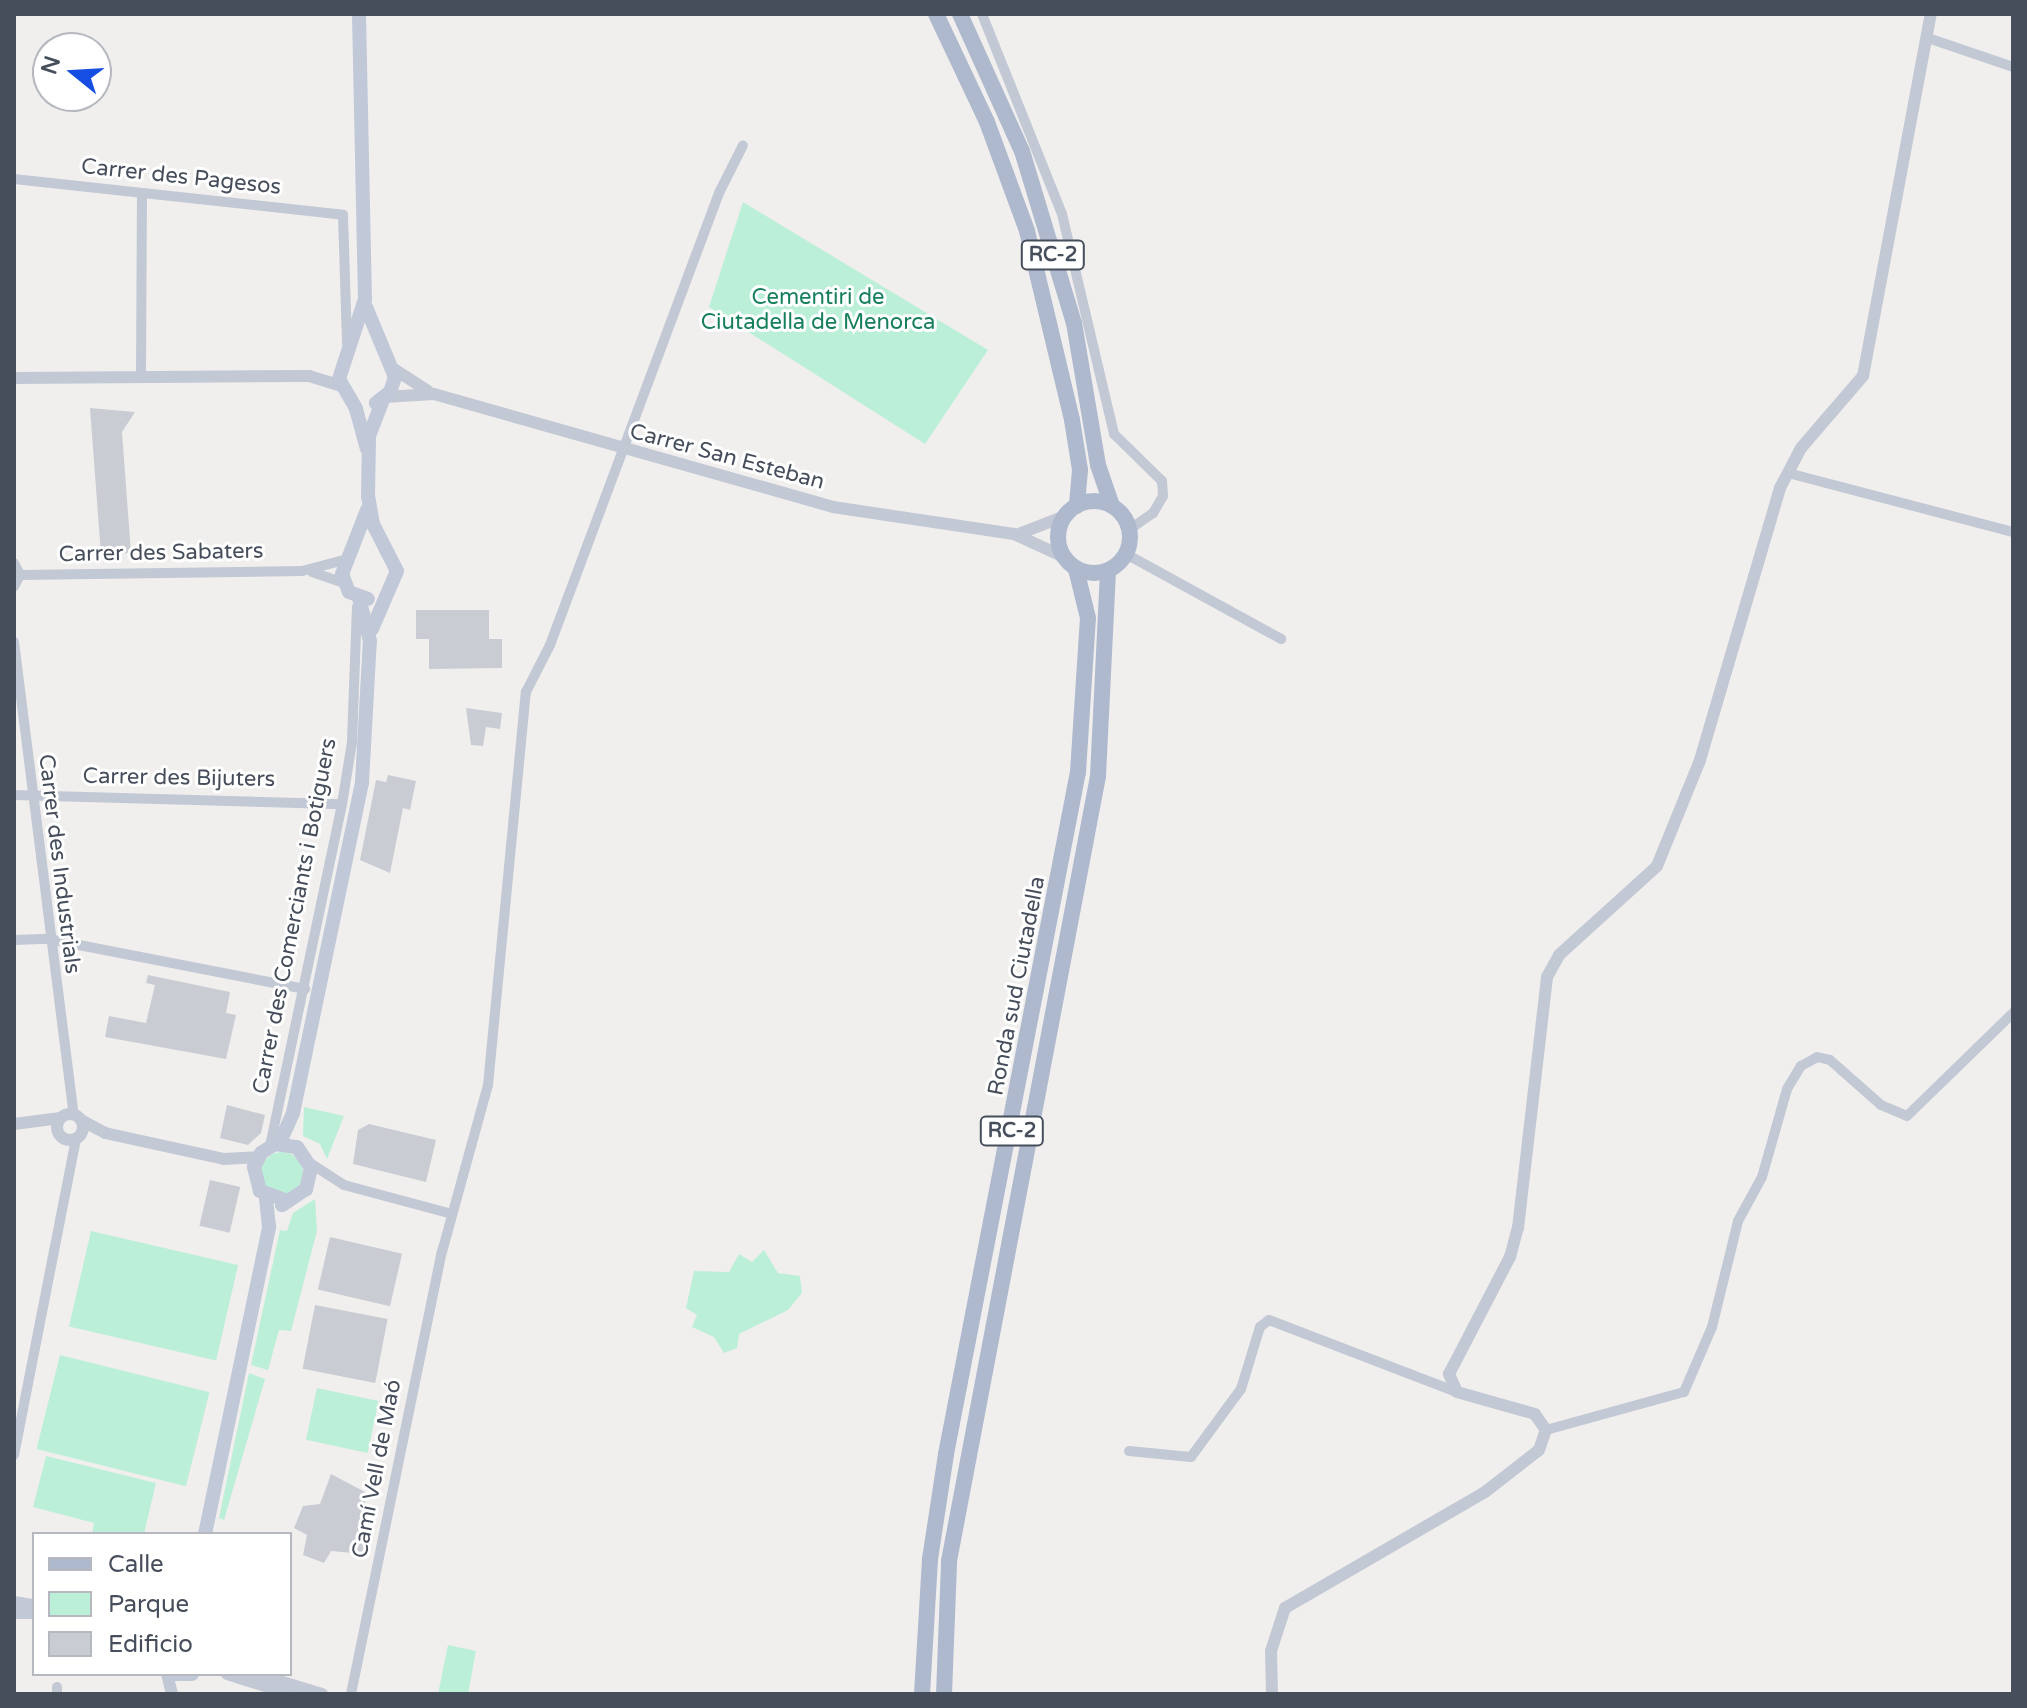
<!DOCTYPE html>
<meta charset="utf-8">
<style>
body{margin:0}
#map{position:relative;width:2027px;height:1708px;overflow:hidden;background:#f1efee;font-family:"Varela Round",sans-serif}
div>[style]{position:absolute}
.green>*{inset:0;background:#bcefd8;transform-origin:0 0}
.round{border-radius:50%}
.building>*{inset:0;background:#caccd4;transform-origin:0 0}
.minor>*{height:10px;margin:-5px;padding:0 5px;transform-origin:5px;border-radius:5px;background:#c2c8d4}
.tertiary>*{height:12px;margin:-6px;padding:0 6px;transform-origin:6px;border-radius:6px;background:#c2c8d4}
.tertiary>.ring{margin:-6px;padding:0;box-sizing:content-box;background:none;border:12px solid #c2c8d4;border-radius:50%}
.secondary>*{height:14px;margin:-7px;padding:0 7px;transform-origin:7px;border-radius:7px;background:#c1c8d8}
.primary>*{height:16px;margin:-8px;padding:0 8px;transform-origin:8px;border-radius:8px;background:#aeb9ce}
.primary>.ring{margin:-8px;padding:0;box-sizing:content-box;background:none;border:16px solid #aeb9ce;border-radius:50%}
span{translate:-50% -50%;white-space:nowrap;text-align:center;line-height:1.15;-webkit-text-stroke:6px #fff;paint-order:stroke}
.shield-label span{padding:2px 6px;background:#fff;border:2px solid;border-radius:6px;-webkit-text-stroke-width:0}
.shield-label{font-size:20px;color:#464e5c;font-weight:700}
.street-label{font-size:22px;color:#464e5c}
.park-label{font-size:22px;color:#167f5c}
.frame{position:absolute;inset:0;border:16px solid #464e5c;pointer-events:none}
.legend{position:absolute;left:32px;top:1532px;width:260px;height:144px;box-sizing:border-box;background:#fff;border:2px solid #b5b8be;margin:0;padding:10px 14px;list-style:none;font-size:24px;color:#464e5c}
.legend li{display:flex;align-items:center;gap:16px;height:40px}
.legend b{width:40px;border:2px solid #b5b8be}
.north{position:absolute;left:32px;top:32px;width:80px;height:80px;box-sizing:border-box;background:#fff;border:2px solid #b5b8be;border-radius:50%;rotate:288deg;font-size:22px;font-weight:700;line-height:32px;text-align:center;color:#464e5c}
.north::after{content:'';display:block;margin:auto;width:28px;height:36px;background:#164ee3;clip-path:polygon(50% 0,100% 100%,50% 72%,0 100%)}
</style>
<div id="map">
<div class="green">
<i style="clip-path:polygon(743px 202px,988px 350px,925px 444px,709px 307px)"></i>
<i style="clip-path:polygon(304px 1107px,344px 1116px,327px 1159px,320px 1144px,303px 1136px)"></i>
<i class="round" style="left:261px;top:1152px;width:42px;height:42px"></i>
<i style="clip-path:polygon(315px 1199px,317px 1231px,291px 1331px,279px 1330px,268px 1370px,251px 1365px,280px 1230px,287px 1231px,293px 1213px)"></i>
<i style="left:91px;top:1231px;width:151px;height:98px;rotate:13deg"></i>
<i style="clip-path:polygon(764px 1250px,778px 1273px,800px 1276px,802px 1293px,788px 1310px,739px 1334px,737px 1348px,724px 1353px,714px 1337px,692px 1327px,697px 1315px,686px 1308px,694px 1271px,729px 1272px,739px 1254px,752px 1262px)"></i>
<i style="left:60px;top:1355px;width:154px;height:97px;rotate:14deg"></i>
<i style="clip-path:polygon(249px 1373px,265px 1379px,224px 1520px,219px 1518px)"></i>
<i style="left:317px;top:1388px;width:63px;height:53px;rotate:12deg"></i>
<i style="clip-path:polygon(46px 1456px,156px 1483px,144px 1534px,92px 1534px,94px 1523px,33px 1507px)"></i>
<i style="clip-path:polygon(448px 1645px,476px 1651px,468px 1694px,438px 1694px)"></i>
</div>
<div class="building">
<i style="clip-path:polygon(90px 408px,135px 412px,122px 432px,131px 553px,101px 555px)"></i>
<i style="clip-path:polygon(416px 610px,489px 610px,489px 639px,502px 639px,502px 668px,429px 669px,429px 639px,416px 639px)"></i>
<i style="clip-path:polygon(466px 708px,502px 713px,500px 729px,486px 727px,483px 746px,471px 745px)"></i>
<i style="clip-path:polygon(388px 775px,416px 781px,410px 810px,403px 808px,390px 873px,360px 860px,376px 780px,386px 782px)"></i>
<i style="clip-path:polygon(148px 975px,230px 992px,226px 1013px,236px 1015px,226px 1059px,105px 1037px,109px 1016px,146px 1023px,155px 985px,146px 983px)"></i>
<i style="clip-path:polygon(227px 1105px,265px 1115px,261px 1133px,248px 1145px,220px 1138px)"></i>
<i style="clip-path:polygon(369px 1124px,436px 1140px,426px 1182px,353px 1164px,358px 1130px)"></i>
<i style="left:210px;top:1180px;width:31px;height:47px;rotate:13deg"></i>
<i style="left:330px;top:1237px;width:74px;height:54px;rotate:13deg"></i>
<i style="left:315px;top:1305px;width:74px;height:65px;rotate:11deg"></i>
<i style="clip-path:polygon(331px 1474px,367px 1493px,358px 1529px,369px 1532px,363px 1554px,331px 1551px,324px 1563px,303px 1555px,307px 1535px,294px 1528px,303px 1506px,320px 1504px)"></i>
</div>
<div class="minor">
<i style="left:982px;top:14px;width:215px;rotate:68.2deg"></i>
<i style="left:1062px;top:214px;width:226px;rotate:76.7deg"></i>
<i style="left:1114px;top:434px;width:67px;rotate:44.4deg"></i>
<i style="left:1162px;top:481px;width:15px;rotate:86deg"></i>
<i style="left:1163px;top:496px;width:20px;rotate:120deg"></i>
<i style="left:1153px;top:513px;width:29px;rotate:145deg"></i>
<i style="left:1928px;top:38px;width:90px;rotate:18.8deg"></i>
<i style="left:14px;top:179px;width:331px;rotate:6.2deg"></i>
<i style="left:343px;top:215px;width:128px;rotate:88.2deg"></i>
<i style="left:141px;top:377px;width:184px;rotate:-89.7deg"></i>
<i style="left:1788px;top:473px;width:233px;rotate:14.7deg"></i>
<i style="left:1126px;top:554px;width:177px;rotate:28.7deg"></i>
<i style="left:14px;top:563px;width:13px;rotate:63deg"></i>
<i style="left:20px;top:575px;width:13px;rotate:117deg"></i>
<i style="left:312px;top:572px;width:34px;rotate:19deg"></i>
<i style="left:20px;top:575px;width:282px;rotate:-0.8deg"></i>
<i style="left:302px;top:571px;width:43px;rotate:-14.7deg"></i>
<i style="left:14px;top:642px;width:477px;rotate:82.8deg"></i>
<i style="left:14px;top:795px;width:328px;rotate:1.6deg"></i>
<i style="left:14px;top:940px;width:34px;rotate:-2deg"></i>
<i style="left:48px;top:939px;width:262px;rotate:11deg"></i>
<i style="left:270px;top:1146px;width:349px;rotate:-78.1deg"></i>
<i style="left:342px;top:804px;width:63px;rotate:-80.8deg"></i>
<i style="left:352px;top:742px;width:135px;rotate:-87.9deg"></i>
<i style="left:310px;top:1163px;width:40px;rotate:32.9deg"></i>
<i style="left:344px;top:1185px;width:112px;rotate:15deg"></i>
<i style="left:1546px;top:1430px;width:143px;rotate:-15.4deg"></i>
<i style="left:1684px;top:1392px;width:71px;rotate:-66.7deg"></i>
<i style="left:1712px;top:1327px;width:109px;rotate:-76.2deg"></i>
<i style="left:1738px;top:1221px;width:50px;rotate:-61.4deg"></i>
<i style="left:1762px;top:1177px;width:91px;rotate:-74.1deg"></i>
<i style="left:1787px;top:1089px;width:27px;rotate:-59deg"></i>
<i style="left:1801px;top:1066px;width:18px;rotate:-29deg"></i>
<i style="left:1817px;top:1057px;width:13px;rotate:13deg"></i>
<i style="left:1830px;top:1060px;width:68px;rotate:41.4deg"></i>
<i style="left:1881px;top:1105px;width:28px;rotate:23deg"></i>
<i style="left:1907px;top:1116px;width:148px;rotate:-44.2deg"></i>
<i style="left:1129px;top:1451px;width:62px;rotate:5.5deg"></i>
<i style="left:1191px;top:1457px;width:84px;rotate:-53.7deg"></i>
<i style="left:1241px;top:1389px;width:65px;rotate:-73deg"></i>
<i style="left:1260px;top:1327px;width:11px;rotate:-38deg"></i>
<i style="left:1269px;top:1320px;width:201px;rotate:21deg"></i>
<i style="left:14px;top:1455px;width:323px;rotate:-78.9deg"></i>
<i style="left:57px;top:1694px;width:7px;rotate:-90deg"></i>
<i style="left:351px;top:1694px;width:451px;rotate:-78.4deg"></i>
<i style="left:442px;top:1252px;width:173px;rotate:-74.6deg"></i>
<i style="left:488px;top:1085px;width:395px;rotate:-84.5deg"></i>
<i style="left:526px;top:692px;width:53px;rotate:-62.9deg"></i>
<i style="left:550px;top:645px;width:485px;rotate:-69.5deg"></i>
<i style="left:720px;top:191px;width:51px;rotate:-63.4deg"></i>
</div>
<div class="tertiary">
<i style="left:394px;top:369px;width:40px;rotate:32.9deg"></i>
<i style="left:14px;top:378px;width:295px;rotate:-0.4deg"></i>
<i style="left:309px;top:376px;width:34px;rotate:17deg"></i>
<i style="left:385px;top:397px;width:49px;rotate:-3.5deg"></i>
<i style="left:434px;top:394px;width:415px;rotate:15.8deg"></i>
<i style="left:833px;top:507px;width:183px;rotate:8.5deg"></i>
<i style="left:1014px;top:534px;width:55px;rotate:24.7deg"></i>
<i style="left:1021px;top:533px;width:47px;rotate:-21.1deg"></i>
<i class="ring" style="left:57px;top:1114px;width:14px;height:14px"></i>
<i style="left:81px;top:1120px;width:27px;rotate:28deg"></i>
<i style="left:105px;top:1133px;width:122px;rotate:12.3deg"></i>
<i style="left:224px;top:1159px;width:34px;rotate:-3deg"></i>
<i style="left:14px;top:1124px;width:47px;rotate:-7.3deg"></i>
<i style="left:14px;top:1602px;width:20px;rotate:9deg"></i>
<i style="left:14px;top:1613px;width:20px"></i>
<i style="left:167px;top:1674px;width:21px;rotate:76deg"></i>
<i style="left:227px;top:1674px;width:67px;rotate:17.4deg"></i>
<i style="left:256px;top:1674px;width:69px;rotate:16.9deg"></i>
<i style="left:1272px;top:1694px;width:43px;rotate:-91.3deg"></i>
<i style="left:1271px;top:1651px;width:45px;rotate:-72deg"></i>
<i style="left:1285px;top:1608px;width:231px;rotate:-30.1deg"></i>
<i style="left:1485px;top:1492px;width:68px;rotate:-37.9deg"></i>
<i style="left:1539px;top:1450px;width:21px;rotate:-71deg"></i>
<i style="left:1546px;top:1430px;width:19px;rotate:-125deg"></i>
<i style="left:1535px;top:1414px;width:81px;rotate:-164.2deg"></i>
<i style="left:1457px;top:1392px;width:20px;rotate:-114deg"></i>
<i style="left:1449px;top:1374px;width:132px;rotate:-62.5deg"></i>
<i style="left:1510px;top:1257px;width:30px;rotate:-75deg"></i>
<i style="left:1518px;top:1228px;width:253px;rotate:-83.4deg"></i>
<i style="left:1547px;top:977px;width:25px;rotate:-61deg"></i>
<i style="left:1559px;top:955px;width:132px;rotate:-42.2deg"></i>
<i style="left:1657px;top:866px;width:114px;rotate:-67.9deg"></i>
<i style="left:1700px;top:760px;width:284px;rotate:-73.6deg"></i>
<i style="left:1780px;top:488px;width:45px;rotate:-62.3deg"></i>
<i style="left:1801px;top:448px;width:95px;rotate:-49.3deg"></i>
<i style="left:1863px;top:376px;width:368px;rotate:-79.4deg"></i>
</div>
<div class="secondary">
<i style="left:359px;top:14px;width:285px;rotate:88.8deg"></i>
<i style="left:365px;top:299px;width:84px;rotate:108deg"></i>
<i style="left:339px;top:379px;width:34px;rotate:60deg"></i>
<i style="left:356px;top:409px;width:41px;rotate:74.6deg"></i>
<i style="left:366px;top:307px;width:76px;rotate:67.5deg"></i>
<i style="left:395px;top:377px;width:16px;rotate:108deg"></i>
<i style="left:390px;top:392px;width:18px;rotate:142deg"></i>
<i style="left:367px;top:510px;width:69px;rotate:111.3deg"></i>
<i style="left:342px;top:574px;width:19px;rotate:69deg"></i>
<i style="left:349px;top:592px;width:20px;rotate:20deg"></i>
<i style="left:372px;top:629px;width:63px;rotate:-66.7deg"></i>
<i style="left:397px;top:571px;width:53px;rotate:-117.1deg"></i>
<i style="left:373px;top:524px;width:28px;rotate:-100deg"></i>
<i style="left:368px;top:496px;width:60px;rotate:-89deg"></i>
<i style="left:369px;top:436px;width:40px;rotate:-69deg"></i>
<i style="left:275px;top:1144px;width:22px;rotate:8deg"></i>
<i style="left:297px;top:1147px;width:25px;rotate:56deg"></i>
<i style="left:311px;top:1168px;width:22px;rotate:103deg"></i>
<i style="left:306px;top:1189px;width:29px;rotate:146deg"></i>
<i style="left:288px;top:1201px;width:30px;rotate:-160deg"></i>
<i style="left:260px;top:1191px;width:25px;rotate:-104deg"></i>
<i style="left:254px;top:1167px;width:16px;rotate:-63deg"></i>
<i style="left:261px;top:1153px;width:24px;rotate:-33deg"></i>
<i style="left:281px;top:1140px;width:30px;rotate:-66deg"></i>
<i style="left:293px;top:1113px;width:338px;rotate:-78.2deg"></i>
<i style="left:362px;top:782px;width:141px;rotate:-86.8deg"></i>
<i style="left:370px;top:641px;width:44px;rotate:-104.3deg"></i>
<i style="left:205px;top:1534px;width:314px;rotate:-78.2deg"></i>
<i style="left:269px;top:1227px;width:31px;rotate:-96deg"></i>
<i style="left:170px;top:1674px;width:22px"></i>
</div>
<div class="primary">
<i style="left:936px;top:14px;width:119px;rotate:64.7deg"></i>
<i style="left:987px;top:122px;width:116px;rotate:69.8deg"></i>
<i style="left:1027px;top:231px;width:194px;rotate:76.6deg"></i>
<i style="left:1072px;top:420px;width:51px;rotate:80.9deg"></i>
<i style="left:1080px;top:470px;width:36px;rotate:95deg"></i>
<i style="left:960px;top:14px;width:150px;rotate:65.7deg"></i>
<i style="left:1022px;top:151px;width:180px;rotate:73.2deg"></i>
<i style="left:1074px;top:323px;width:144px;rotate:80.4deg"></i>
<i style="left:1098px;top:465px;width:43px;rotate:71.1deg"></i>
<i class="ring" style="left:1058px;top:501px;width:56px;height:56px"></i>
<i style="left:922px;top:1694px;width:135px;rotate:-86.6deg"></i>
<i style="left:930px;top:1559px;width:106px;rotate:-81.3deg"></i>
<i style="left:946px;top:1454px;width:695px;rotate:-79.05deg"></i>
<i style="left:1078px;top:772px;width:154px;rotate:-86.3deg"></i>
<i style="left:1088px;top:618px;width:50px;rotate:-103.8deg"></i>
<i style="left:944px;top:1694px;width:133px;rotate:-87.8deg"></i>
<i style="left:949px;top:1561px;width:799px;rotate:-79.25deg"></i>
<i style="left:1098px;top:776px;width:206px;rotate:-87.2deg"></i>
</div>
<div class="shield-label">
<span style="left:1053px;top:255px">RC-2</span>
<span style="left:1012px;top:1131px">RC-2</span>
</div>
<div class="street-label">
<span style="left:181px;top:177px;rotate:6deg">Carrer des Pagesos</span>
<span style="left:727px;top:457px;rotate:15deg">Carrer San Esteban</span>
<span style="left:161px;top:553px;rotate:-1deg">Carrer des Sabaters</span>
<span style="left:179px;top:778px;rotate:1deg">Carrer des Bijuters</span>
<span style="left:59px;top:864px;rotate:83deg">Carrer des Industrials</span>
<span style="left:295px;top:916px;rotate:-79deg">Carrer des Comerciants i Botiguers</span>
<span style="left:1017px;top:986px;rotate:-79deg">Ronda sud Ciutadella</span>
<span style="left:377px;top:1469px;rotate:-79deg">Camí Vell de Maó</span>
</div>
<div class="park-label">
<span style="left:818px;top:310px">Cementiri de<br>Ciutadella de Menorca</span>
</div>
<div class="frame"></div>
<ul class="legend">
<li><b style="height:10px;background:#aeb9ce"></b>Calle</li>
<li><b style="height:22px;background:#bcefd8"></b>Parque</li>
<li><b style="height:22px;background:#caccd4"></b>Edificio</li>
</ul>
<div class="north">N</div>
</div>
